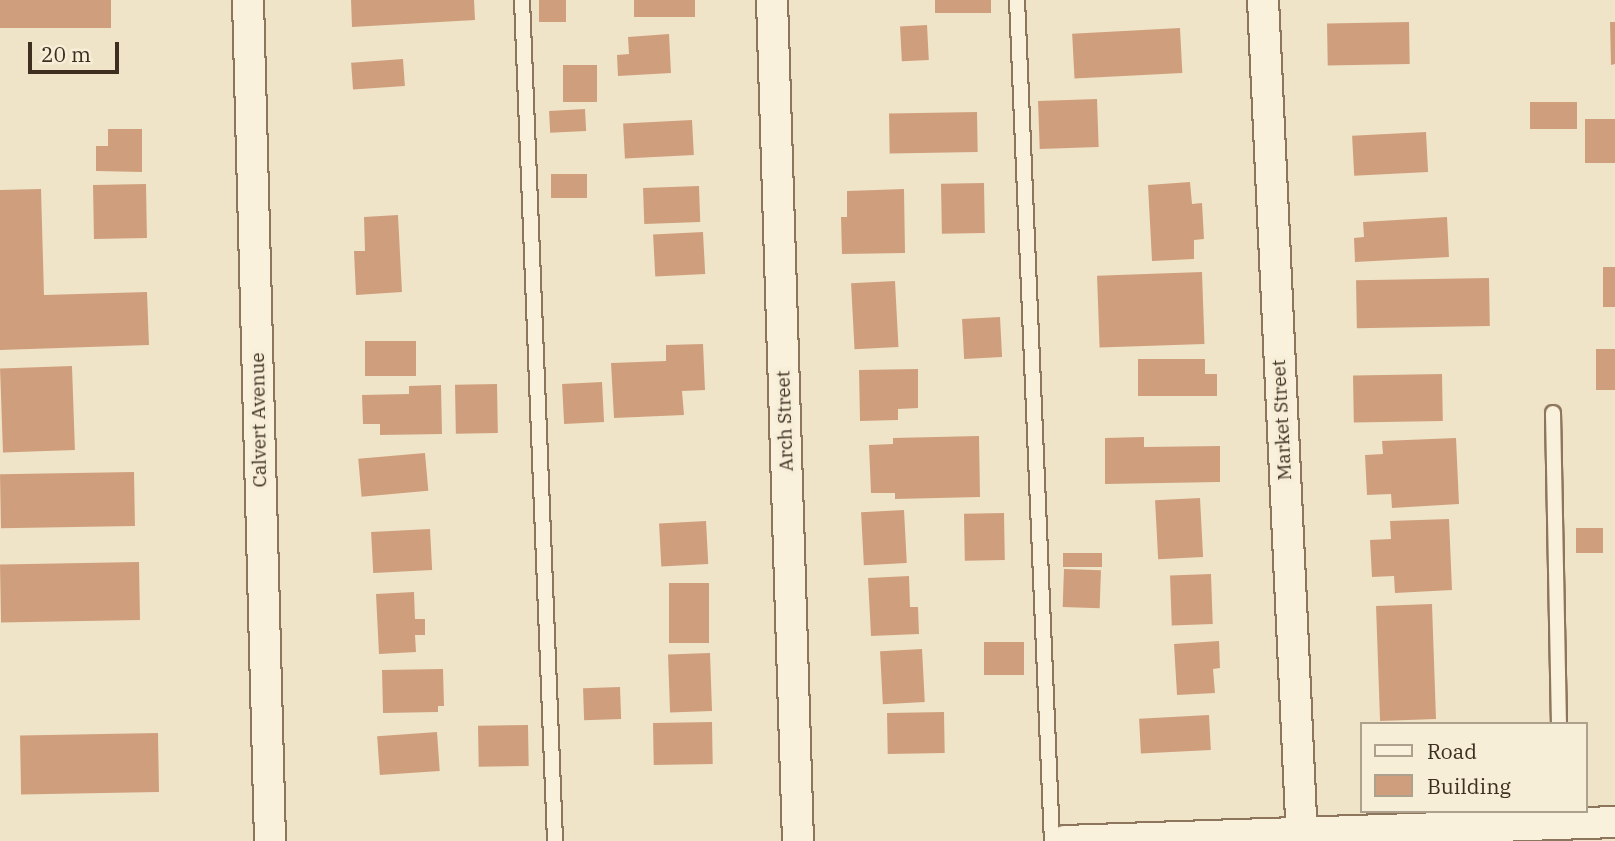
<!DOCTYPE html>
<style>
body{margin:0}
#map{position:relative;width:1615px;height:841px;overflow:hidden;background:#f0e4c8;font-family:"IBM Plex Serif",serif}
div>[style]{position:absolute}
.building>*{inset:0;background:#cf9f7d;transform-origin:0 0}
.roads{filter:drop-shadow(2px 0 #8d765c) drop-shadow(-2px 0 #8d765c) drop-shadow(0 2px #8d765c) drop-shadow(0 -2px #8d765c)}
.service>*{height:14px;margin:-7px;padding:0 7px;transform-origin:7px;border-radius:7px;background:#faf1dc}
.minor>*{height:30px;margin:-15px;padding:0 15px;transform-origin:15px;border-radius:15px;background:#faf1dc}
span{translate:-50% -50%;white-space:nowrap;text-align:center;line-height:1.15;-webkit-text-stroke:7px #f7eed8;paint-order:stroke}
.street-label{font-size:19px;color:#3d2e20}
.legend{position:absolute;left:1360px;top:722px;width:228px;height:91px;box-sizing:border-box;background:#f7eed8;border:2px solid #ada18e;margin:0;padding:9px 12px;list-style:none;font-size:21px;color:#3d2e20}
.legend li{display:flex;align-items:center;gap:14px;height:35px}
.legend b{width:35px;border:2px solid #ada18e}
.scale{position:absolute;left:28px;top:42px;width:91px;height:32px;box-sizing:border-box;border:4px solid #3d2e20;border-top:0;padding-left:9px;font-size:21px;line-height:24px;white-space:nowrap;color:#3d2e20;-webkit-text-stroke:5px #f7eed8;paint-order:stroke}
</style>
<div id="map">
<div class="building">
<i style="left:0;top:0;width:111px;height:28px"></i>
<i style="clip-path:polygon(351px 0,474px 0,475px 20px,352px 27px)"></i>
<i style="left:539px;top:0;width:27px;height:22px"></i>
<i style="left:634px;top:0;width:61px;height:17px"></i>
<i style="left:935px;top:0;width:56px;height:13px"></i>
<i style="left:1409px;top:22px;width:42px;height:82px;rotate:89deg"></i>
<i style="clip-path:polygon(1610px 22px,1615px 22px,1615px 64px,1611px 65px)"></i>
<i style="left:927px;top:25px;width:35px;height:27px;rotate:87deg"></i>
<i style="left:1180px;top:28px;width:45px;height:108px;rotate:87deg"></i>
<i style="clip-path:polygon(669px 34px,671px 73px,618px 76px,617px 55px,629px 54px,628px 37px)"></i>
<i style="left:403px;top:59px;width:27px;height:52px;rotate:86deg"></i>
<i style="left:563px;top:65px;width:34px;height:37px"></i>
<i style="left:1097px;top:99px;width:48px;height:59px;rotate:88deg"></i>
<i style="left:1530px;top:102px;width:47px;height:27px"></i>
<i style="left:585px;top:109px;width:22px;height:36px;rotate:87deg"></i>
<i style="left:977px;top:112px;width:40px;height:88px;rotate:89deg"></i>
<i style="left:1615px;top:119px;width:44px;height:30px;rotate:90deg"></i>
<i style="left:692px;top:120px;width:35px;height:69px;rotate:87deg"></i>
<i style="clip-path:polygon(108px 129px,142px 129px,142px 172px,96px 171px,96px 146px,108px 146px)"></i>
<i style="left:1426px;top:132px;width:40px;height:74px;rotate:87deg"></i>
<i style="left:551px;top:174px;width:36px;height:24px"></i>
<i style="clip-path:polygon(1190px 182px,1192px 204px,1202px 203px,1204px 239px,1194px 240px,1194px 259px,1152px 261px,1148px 185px)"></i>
<i style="left:984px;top:183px;width:50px;height:43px;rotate:89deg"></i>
<i style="left:146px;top:184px;width:54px;height:53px;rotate:89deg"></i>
<i style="left:699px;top:186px;width:36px;height:56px;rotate:88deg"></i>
<i style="clip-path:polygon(41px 189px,44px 295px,147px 292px,149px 345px,0 350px,0 190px)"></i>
<i style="clip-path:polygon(904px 189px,905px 253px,842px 254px,841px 217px,847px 217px,847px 191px)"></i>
<i style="clip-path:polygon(398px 215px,402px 292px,356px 295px,354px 251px,365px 251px,364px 217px)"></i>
<i style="clip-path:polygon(1447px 217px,1449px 257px,1355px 262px,1354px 238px,1364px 237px,1363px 222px)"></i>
<i style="left:703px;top:232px;width:42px;height:50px;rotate:87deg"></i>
<i style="left:1615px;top:267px;width:40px;height:12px;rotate:90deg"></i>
<i style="left:1202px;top:272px;width:72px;height:105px;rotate:88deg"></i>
<i style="left:1489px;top:278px;width:48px;height:133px;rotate:89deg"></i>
<i style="left:895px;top:281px;width:66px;height:44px;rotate:87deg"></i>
<i style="left:1000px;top:317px;width:40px;height:38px;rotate:87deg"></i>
<i style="left:365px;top:341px;width:51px;height:35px"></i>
<i style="clip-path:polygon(703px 344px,705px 390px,682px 391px,684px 415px,614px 418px,611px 363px,666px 361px,666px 345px)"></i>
<i style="left:1596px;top:349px;width:19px;height:41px"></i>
<i style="clip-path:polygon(1138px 359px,1205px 359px,1205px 374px,1217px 374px,1217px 396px,1138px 396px)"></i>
<i style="left:72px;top:366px;width:84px;height:72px;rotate:88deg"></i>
<i style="clip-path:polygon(918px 369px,918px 408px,898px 409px,898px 420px,860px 421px,859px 370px)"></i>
<i style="left:1442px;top:374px;width:47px;height:89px;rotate:89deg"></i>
<i style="left:602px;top:382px;width:40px;height:40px;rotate:87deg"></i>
<i style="left:497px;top:384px;width:49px;height:42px;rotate:89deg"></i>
<i style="clip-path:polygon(441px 385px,442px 434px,380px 435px,380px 424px,363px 424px,362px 395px,409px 394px,409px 386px)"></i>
<i style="clip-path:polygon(979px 436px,980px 497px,895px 499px,895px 493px,871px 493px,869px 445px,893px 444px,893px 438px)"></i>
<i style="clip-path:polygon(1144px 437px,1144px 447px,1220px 446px,1220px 482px,1105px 484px,1105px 438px)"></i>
<i style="clip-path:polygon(1456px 438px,1459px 504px,1392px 508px,1391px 494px,1367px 495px,1365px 455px,1383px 454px,1382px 441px)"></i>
<i style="left:425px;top:453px;width:38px;height:67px;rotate:85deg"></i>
<i style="left:134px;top:472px;width:54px;height:134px;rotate:89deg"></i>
<i style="left:1200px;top:498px;width:59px;height:45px;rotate:87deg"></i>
<i style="left:904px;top:510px;width:53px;height:43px;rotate:87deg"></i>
<i style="left:1004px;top:513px;width:47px;height:40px;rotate:89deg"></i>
<i style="clip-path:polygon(1449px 519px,1452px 590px,1395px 593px,1394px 576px,1372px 577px,1370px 540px,1391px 539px,1390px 521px)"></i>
<i style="left:706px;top:521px;width:43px;height:47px;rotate:87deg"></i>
<i style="left:1603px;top:528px;width:25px;height:27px;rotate:90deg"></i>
<i style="left:430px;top:529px;width:41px;height:59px;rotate:87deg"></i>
<i style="left:1102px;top:553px;width:14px;height:39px;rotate:90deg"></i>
<i style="left:139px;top:562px;width:58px;height:139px;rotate:89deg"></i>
<i style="left:1064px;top:569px;width:37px;height:38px;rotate:2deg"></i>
<i style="left:1211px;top:574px;width:50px;height:41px;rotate:88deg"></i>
<i style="clip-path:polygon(909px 576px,910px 607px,918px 607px,919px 634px,871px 636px,868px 578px)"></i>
<i style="left:709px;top:583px;width:60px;height:40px;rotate:90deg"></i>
<i style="clip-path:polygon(414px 592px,415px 619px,425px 619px,425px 635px,415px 635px,416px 652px,379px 654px,376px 594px)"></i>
<i style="left:1432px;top:604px;width:115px;height:56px;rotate:88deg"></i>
<i style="clip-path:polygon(1219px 641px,1220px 668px,1213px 669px,1215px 693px,1177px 695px,1174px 644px)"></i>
<i style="left:1024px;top:642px;width:33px;height:40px;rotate:90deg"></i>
<i style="left:922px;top:649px;width:53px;height:42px;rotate:87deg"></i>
<i style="left:710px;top:653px;width:58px;height:42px;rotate:88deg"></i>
<i style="clip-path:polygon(443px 669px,444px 706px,438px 706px,438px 712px,383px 713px,382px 670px)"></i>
<i style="left:620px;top:687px;width:32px;height:37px;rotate:88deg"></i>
<i style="left:944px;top:712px;width:41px;height:57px;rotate:89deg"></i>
<i style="left:1209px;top:715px;width:35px;height:70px;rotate:87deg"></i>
<i style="left:712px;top:722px;width:42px;height:59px;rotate:89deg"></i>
<i style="left:528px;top:725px;width:41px;height:50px;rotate:89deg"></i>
<i style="left:437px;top:732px;width:39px;height:60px;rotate:86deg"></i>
<i style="left:158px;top:733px;width:59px;height:138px;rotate:89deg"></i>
</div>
<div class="roads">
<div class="service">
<i style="left:522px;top:0;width:842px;rotate:87.75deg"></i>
<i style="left:1017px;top:0;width:842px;rotate:87.62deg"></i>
<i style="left:1553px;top:413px;width:311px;rotate:88.9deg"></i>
</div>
<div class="minor">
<i style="left:248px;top:0;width:841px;rotate:88.5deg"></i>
<i style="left:772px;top:0;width:841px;rotate:88.23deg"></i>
<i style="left:1263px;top:0;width:842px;rotate:87.34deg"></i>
<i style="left:1065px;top:841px;width:550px;rotate:-1.98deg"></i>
</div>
</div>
<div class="street-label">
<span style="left:259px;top:420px;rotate:-91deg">Calvert Avenue</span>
<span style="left:1282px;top:420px;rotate:-93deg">Market Street</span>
<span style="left:785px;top:421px;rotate:-92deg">Arch Street</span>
</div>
<ul class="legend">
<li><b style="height:9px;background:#faf1dc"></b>Road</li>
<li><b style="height:19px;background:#cf9f7d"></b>Building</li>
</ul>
<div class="scale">20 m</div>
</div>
